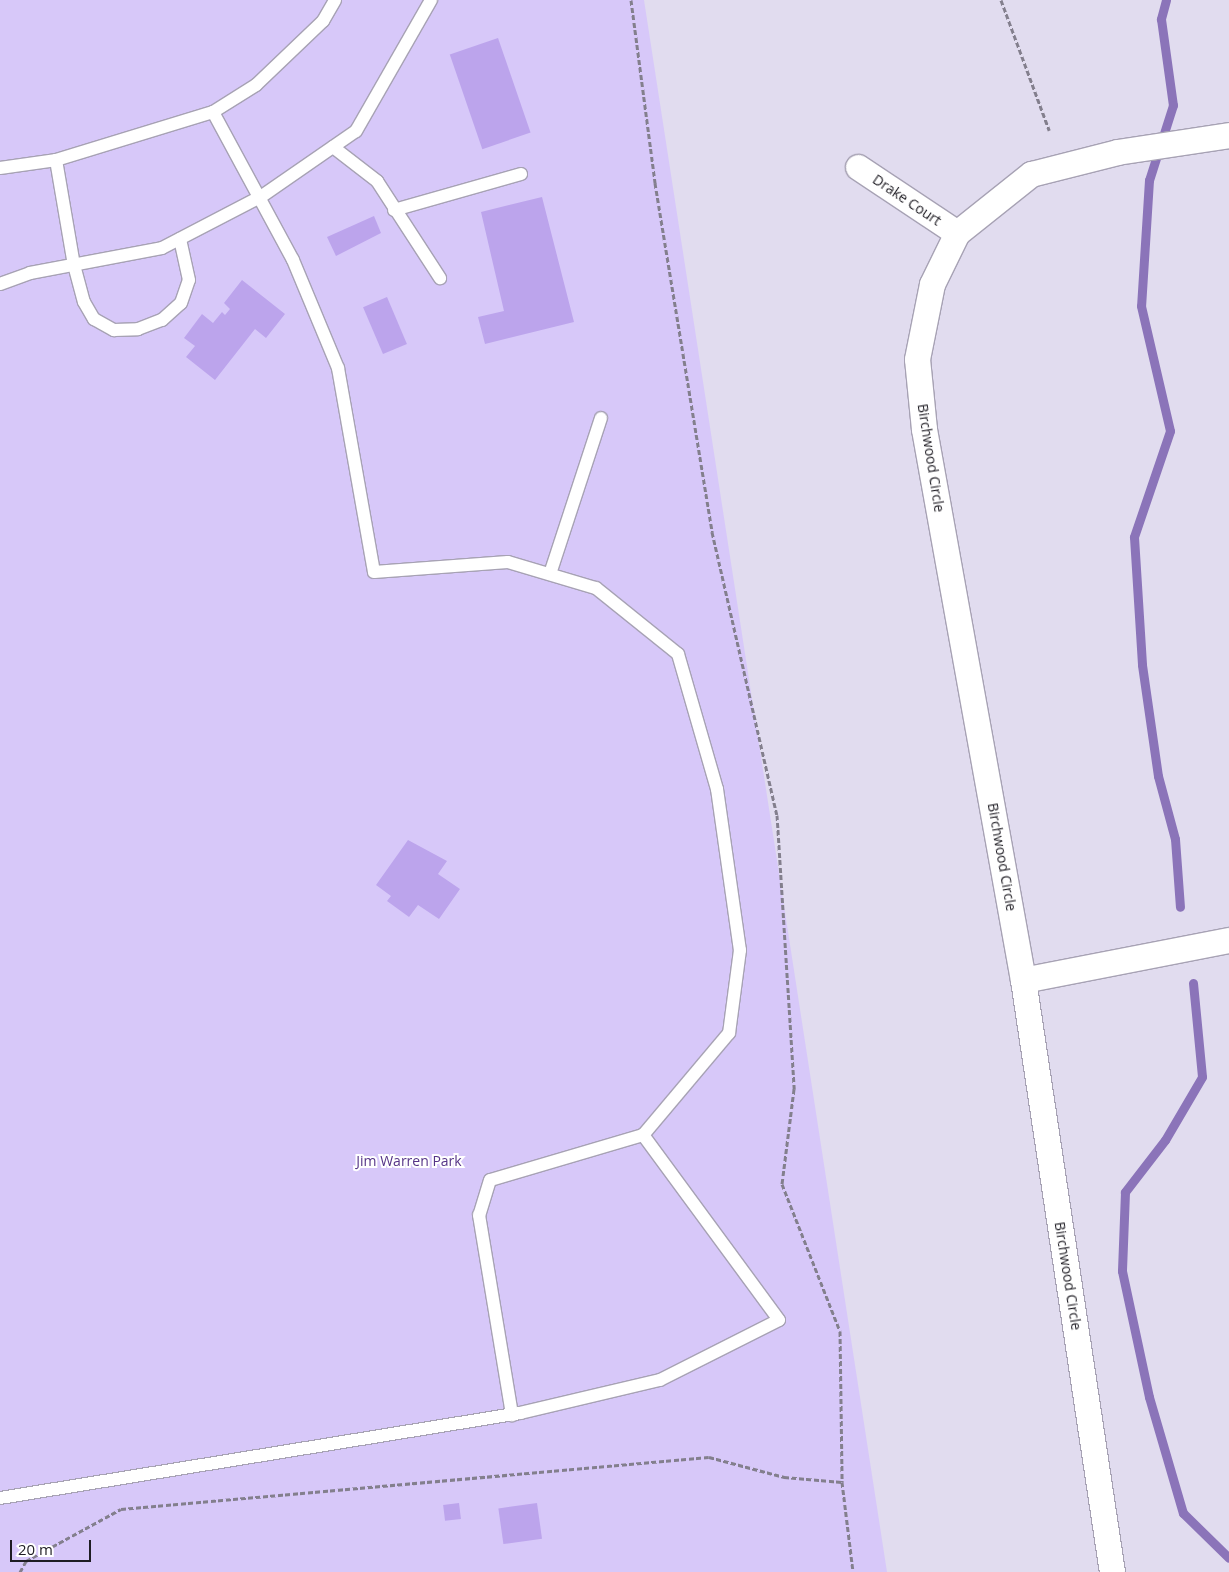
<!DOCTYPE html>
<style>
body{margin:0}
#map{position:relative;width:1229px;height:1572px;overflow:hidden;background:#e1dcef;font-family:"Open Sans",sans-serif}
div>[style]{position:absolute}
.green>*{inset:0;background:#d7c8f9}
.stream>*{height:9px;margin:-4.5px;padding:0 4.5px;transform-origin:4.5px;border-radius:4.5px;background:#8b74b9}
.building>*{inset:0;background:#bca4ec;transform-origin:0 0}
.path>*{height:3px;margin-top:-1.5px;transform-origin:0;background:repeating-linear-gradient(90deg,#837f8d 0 5px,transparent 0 7.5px)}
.roads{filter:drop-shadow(1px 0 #a7a2b4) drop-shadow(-1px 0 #a7a2b4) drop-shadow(0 1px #a7a2b4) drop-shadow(0 -1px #a7a2b4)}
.service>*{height:12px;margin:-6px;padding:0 6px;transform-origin:6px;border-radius:6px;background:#fff}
.minor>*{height:25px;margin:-12.5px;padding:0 12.5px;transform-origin:12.5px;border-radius:12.5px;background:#fff}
span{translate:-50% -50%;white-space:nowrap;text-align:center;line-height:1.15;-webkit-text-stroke:4px #fff;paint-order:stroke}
.street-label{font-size:14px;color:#1e1c23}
.park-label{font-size:14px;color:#553487}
.scale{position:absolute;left:10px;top:1540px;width:81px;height:22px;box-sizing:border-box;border:2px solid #1e1c23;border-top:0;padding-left:6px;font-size:15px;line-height:18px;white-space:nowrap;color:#1e1c23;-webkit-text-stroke:4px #fff;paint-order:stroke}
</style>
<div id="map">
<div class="green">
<i style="clip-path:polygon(0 0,644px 0,887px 1572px,0 1572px)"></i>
</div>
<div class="stream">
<i style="left:1166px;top:0;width:20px;rotate:105deg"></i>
<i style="left:1161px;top:19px;width:87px;rotate:82.1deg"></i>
<i style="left:1173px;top:105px;width:79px;rotate:107.7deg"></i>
<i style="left:1149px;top:180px;width:126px;rotate:93.6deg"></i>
<i style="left:1141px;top:306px;width:128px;rotate:76.9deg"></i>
<i style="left:1170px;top:431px;width:112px;rotate:108.8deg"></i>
<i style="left:1134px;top:537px;width:128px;rotate:86.4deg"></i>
<i style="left:1142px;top:665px;width:112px;rotate:81.8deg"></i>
<i style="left:1158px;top:776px;width:65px;rotate:74.9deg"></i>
<i style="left:1175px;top:839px;width:68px;rotate:85.8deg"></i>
<i style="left:1193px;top:983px;width:94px;rotate:84.5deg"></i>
<i style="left:1202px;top:1077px;width:73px;rotate:120.4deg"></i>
<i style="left:1165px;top:1140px;width:66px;rotate:127.6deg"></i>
<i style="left:1125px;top:1192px;width:79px;rotate:92.2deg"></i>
<i style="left:1122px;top:1271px;width:129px;rotate:77.9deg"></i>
<i style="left:1149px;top:1397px;width:121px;rotate:73.7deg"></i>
<i style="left:1183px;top:1513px;width:64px;rotate:44.4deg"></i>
</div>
<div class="building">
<i style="left:498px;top:38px;width:100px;height:51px;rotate:71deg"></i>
<i style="clip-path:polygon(542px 197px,574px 322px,485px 344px,478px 317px,504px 311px,481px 212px)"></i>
<i style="clip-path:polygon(374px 216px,381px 233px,336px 256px,327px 237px)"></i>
<i style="clip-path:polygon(242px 280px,285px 314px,266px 338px,255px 329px,215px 380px,186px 357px,195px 346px,184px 338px,202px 314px,213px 323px,222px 312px,225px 315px,230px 309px,224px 303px)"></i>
<i style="left:387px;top:297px;width:51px;height:26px;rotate:67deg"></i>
<i style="clip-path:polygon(408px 840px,447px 861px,438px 874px,460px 889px,439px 919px,418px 905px,409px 917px,387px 901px,391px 896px,376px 885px)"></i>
<i style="left:459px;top:1503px;width:16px;height:16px;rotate:83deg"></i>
<i style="left:537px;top:1503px;width:36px;height:39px;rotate:82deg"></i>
</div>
<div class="path">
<i style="left:631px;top:0;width:185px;rotate:82.5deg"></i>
<i style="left:655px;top:183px;width:354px;rotate:80.7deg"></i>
<i style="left:712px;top:532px;width:290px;rotate:77.1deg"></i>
<i style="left:777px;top:815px;width:275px;rotate:86.4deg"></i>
<i style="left:794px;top:1089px;width:96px;rotate:97.2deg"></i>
<i style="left:782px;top:1184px;width:158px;rotate:68.5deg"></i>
<i style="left:840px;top:1331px;width:151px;rotate:89.2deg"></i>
<i style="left:842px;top:1482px;width:91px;rotate:83deg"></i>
<i style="left:1001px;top:0;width:139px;rotate:69.7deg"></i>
<i style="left:20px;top:1572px;width:13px;rotate:-61deg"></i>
<i style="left:26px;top:1561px;width:108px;rotate:-28.7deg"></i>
<i style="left:121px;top:1509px;width:590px;rotate:-5.05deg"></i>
<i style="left:709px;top:1457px;width:78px;rotate:14.9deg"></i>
<i style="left:784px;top:1477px;width:58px;rotate:4.9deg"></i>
</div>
<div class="roads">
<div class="service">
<i style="left:213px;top:112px;width:51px;rotate:-32.1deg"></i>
<i style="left:256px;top:85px;width:93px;rotate:-43.7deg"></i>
<i style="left:323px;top:21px;width:24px;rotate:-60deg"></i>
<i style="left:333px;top:147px;width:56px;rotate:37.7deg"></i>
<i style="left:377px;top:181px;width:116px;rotate:57deg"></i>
<i style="left:56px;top:160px;width:107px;rotate:80.3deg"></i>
<i style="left:74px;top:265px;width:38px;rotate:75deg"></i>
<i style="left:84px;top:302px;width:20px;rotate:60deg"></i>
<i style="left:94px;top:319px;width:23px;rotate:29deg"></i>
<i style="left:114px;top:330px;width:24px;rotate:-2deg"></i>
<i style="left:138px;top:329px;width:26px;rotate:-21deg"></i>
<i style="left:162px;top:320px;width:25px;rotate:-42deg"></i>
<i style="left:181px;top:303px;width:24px;rotate:-71deg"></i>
<i style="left:189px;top:280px;width:42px;rotate:-102.4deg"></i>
<i style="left:0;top:168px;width:57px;rotate:-8.1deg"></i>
<i style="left:56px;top:160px;width:164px;rotate:-17deg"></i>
<i style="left:213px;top:112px;width:168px;rotate:61.6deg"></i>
<i style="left:293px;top:260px;width:117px;rotate:67.4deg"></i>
<i style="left:338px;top:368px;width:207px;rotate:80deg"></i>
<i style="left:374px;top:572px;width:134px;rotate:-4.3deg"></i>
<i style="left:508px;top:562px;width:92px;rotate:16.5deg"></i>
<i style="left:596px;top:588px;width:105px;rotate:38.8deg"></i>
<i style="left:678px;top:654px;width:141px;rotate:73.9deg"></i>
<i style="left:717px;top:789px;width:163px;rotate:81.9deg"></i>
<i style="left:740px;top:950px;width:84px;rotate:97.5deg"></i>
<i style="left:729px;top:1033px;width:133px;rotate:130.1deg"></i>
<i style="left:643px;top:1135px;width:159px;rotate:163.6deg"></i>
<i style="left:490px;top:1180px;width:37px;rotate:107deg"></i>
<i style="left:479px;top:1215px;width:203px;rotate:80.6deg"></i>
<i style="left:394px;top:210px;width:132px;rotate:-15.8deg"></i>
<i style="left:0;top:284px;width:32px;rotate:-20deg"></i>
<i style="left:30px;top:273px;width:134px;rotate:-10.7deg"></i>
<i style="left:162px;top:248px;width:113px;rotate:-27.5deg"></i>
<i style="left:262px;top:196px;width:114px;rotate:-34.7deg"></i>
<i style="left:356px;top:131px;width:151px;rotate:-60.2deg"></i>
<i style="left:550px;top:574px;width:164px;rotate:-71.9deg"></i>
<i style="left:0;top:1498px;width:527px;rotate:-9.28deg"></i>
<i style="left:520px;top:1413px;width:144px;rotate:-13.3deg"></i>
<i style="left:660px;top:1380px;width:133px;rotate:-26.8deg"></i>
<i style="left:779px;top:1320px;width:230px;rotate:-126.3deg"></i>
</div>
<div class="minor">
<i style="left:858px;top:167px;width:119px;rotate:33.7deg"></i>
<i style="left:1023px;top:980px;width:210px;rotate:-11deg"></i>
<i style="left:1112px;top:1572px;width:599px;rotate:-98.55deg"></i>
<i style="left:1023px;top:980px;width:560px;rotate:-100.19deg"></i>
<i style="left:924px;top:429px;width:70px;rotate:-95.7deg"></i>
<i style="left:917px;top:359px;width:76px;rotate:-78.7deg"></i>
<i style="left:932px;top:284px;width:57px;rotate:-63.9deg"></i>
<i style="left:957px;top:233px;width:95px;rotate:-38.6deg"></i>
<i style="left:1031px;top:174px;width:89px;rotate:-14.3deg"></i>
<i style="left:1117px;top:152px;width:113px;rotate:-8.6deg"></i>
</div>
</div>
<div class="street-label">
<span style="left:907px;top:200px;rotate:34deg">Drake Court</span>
<span style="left:931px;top:458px;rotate:81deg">Birchwood Circle</span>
<span style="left:1002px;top:857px;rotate:80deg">Birchwood Circle</span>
<span style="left:1068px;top:1276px;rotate:81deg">Birchwood Circle</span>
</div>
<div class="park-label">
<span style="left:409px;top:1161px">Jim Warren Park</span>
</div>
<div class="scale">20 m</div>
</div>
